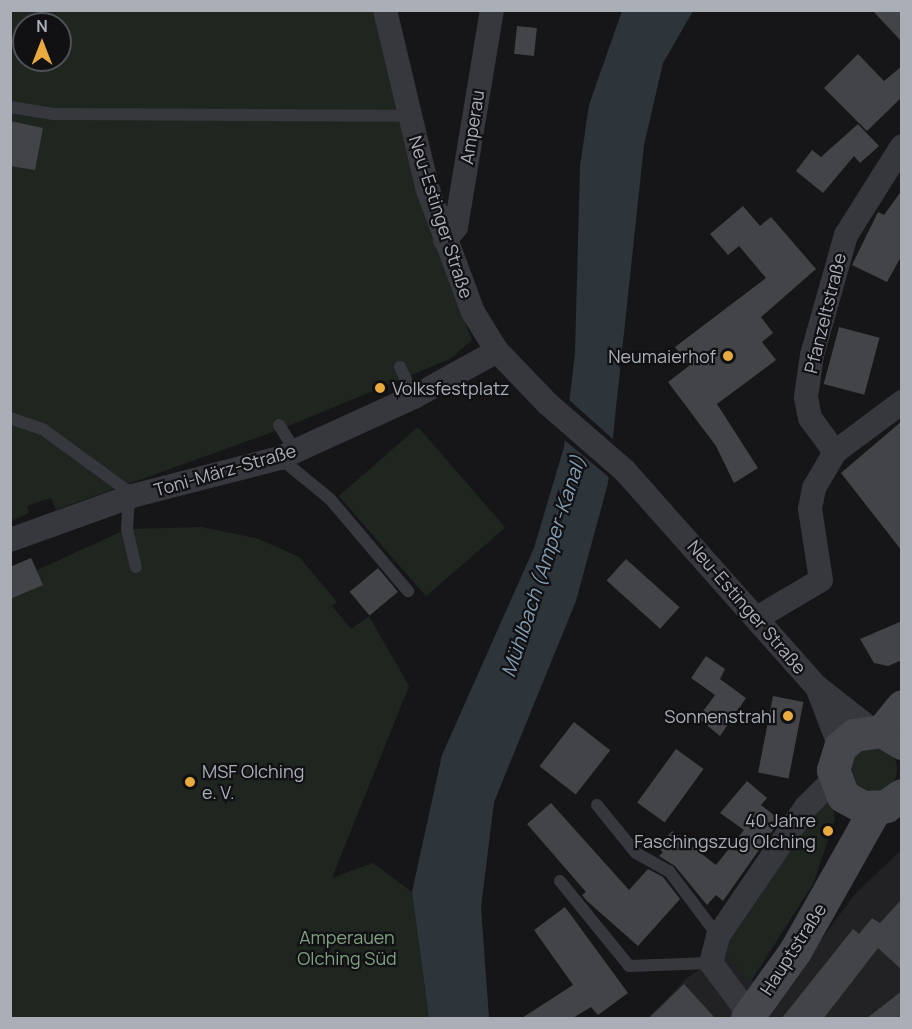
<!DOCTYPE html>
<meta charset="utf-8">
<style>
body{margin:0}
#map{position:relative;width:912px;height:1029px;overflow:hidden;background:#161618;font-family:Manrope,sans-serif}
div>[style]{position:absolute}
.built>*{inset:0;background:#222225}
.green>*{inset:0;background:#1e261f;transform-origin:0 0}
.round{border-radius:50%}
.water>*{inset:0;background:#2d353b}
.pier>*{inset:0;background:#161618}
.building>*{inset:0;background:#434448;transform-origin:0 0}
.lane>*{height:12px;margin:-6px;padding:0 6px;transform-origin:6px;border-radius:6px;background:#37383d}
.street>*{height:24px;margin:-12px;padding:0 12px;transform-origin:12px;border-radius:12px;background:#37383d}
.secondary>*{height:33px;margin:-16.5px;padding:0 16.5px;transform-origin:16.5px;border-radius:16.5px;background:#46474d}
.dots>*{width:16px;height:16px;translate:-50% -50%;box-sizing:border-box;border:3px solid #111113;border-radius:50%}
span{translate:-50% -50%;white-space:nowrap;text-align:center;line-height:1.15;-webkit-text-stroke:4.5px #111113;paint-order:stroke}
.street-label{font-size:18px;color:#a9aeb7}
.poi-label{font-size:18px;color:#a9aeb7}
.right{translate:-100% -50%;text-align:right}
.left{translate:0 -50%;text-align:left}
.park-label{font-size:18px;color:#81a182}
.water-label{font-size:20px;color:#829cb1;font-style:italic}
.frame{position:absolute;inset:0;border:12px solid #a9aeb7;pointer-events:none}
.north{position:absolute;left:12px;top:12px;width:60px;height:60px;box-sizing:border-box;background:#111113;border:2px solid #4e5055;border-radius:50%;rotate:0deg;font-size:16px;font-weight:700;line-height:24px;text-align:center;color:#a9aeb7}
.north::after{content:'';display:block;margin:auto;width:21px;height:27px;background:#e9ab3d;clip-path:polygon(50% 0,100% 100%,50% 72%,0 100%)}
</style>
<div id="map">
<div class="built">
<i style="clip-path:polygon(901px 850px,901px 1018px,648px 1018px,687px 978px,725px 953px,775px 1003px,854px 895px)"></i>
</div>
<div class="green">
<i style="clip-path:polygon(evenodd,10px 11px,377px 11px,420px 201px,472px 340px,450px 359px,281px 429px,56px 510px,51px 498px,27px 506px,29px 513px,11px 521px,10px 11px,24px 24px,60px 24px,60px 60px,24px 60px,24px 24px)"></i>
<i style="left:418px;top:427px;width:133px;height:105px;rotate:49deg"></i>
<i style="clip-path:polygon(202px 527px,259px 539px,299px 557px,337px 602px,332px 606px,351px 629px,369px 616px,409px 686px,332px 878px,373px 863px,412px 892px,429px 1018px,11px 1018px,11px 567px,31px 558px,37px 570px,127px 529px)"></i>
<i class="round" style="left:849px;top:745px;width:48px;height:48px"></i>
<i style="clip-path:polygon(830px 797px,835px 819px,813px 884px,750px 983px,725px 953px,732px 932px,811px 815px)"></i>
</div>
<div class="water">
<i style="clip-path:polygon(622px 11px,693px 11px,663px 63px,644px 145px,608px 483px,576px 601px,494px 802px,481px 907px,489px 1018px,429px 1018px,412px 892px,442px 755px,534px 548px,564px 447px,575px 353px,580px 166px,589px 105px)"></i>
</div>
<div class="pier">
<i style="clip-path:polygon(567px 398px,615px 441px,611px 479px,562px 438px)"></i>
</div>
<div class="building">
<i style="clip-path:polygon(872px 10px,902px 10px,902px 42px)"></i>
<i style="left:517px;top:26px;width:20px;height:28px;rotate:6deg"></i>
<i style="clip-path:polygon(858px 54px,884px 81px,902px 66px,902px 97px,867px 131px,824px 88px)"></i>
<i style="clip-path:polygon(10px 121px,43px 128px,35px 170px,10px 166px)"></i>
<i style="clip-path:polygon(858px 124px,879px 146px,860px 163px,854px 156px,823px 193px,796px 171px,812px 150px,821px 157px)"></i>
<i style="clip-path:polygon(902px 190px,902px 255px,887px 282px,852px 265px,878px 212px,884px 215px)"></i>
<i style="clip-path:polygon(743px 206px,760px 226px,771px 217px,816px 269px,761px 317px,773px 333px,762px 342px,776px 360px,717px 404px,758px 468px,734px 483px,716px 446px,668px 382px,689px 366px,675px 347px,766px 278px,739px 246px,728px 255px,710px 234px)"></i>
<i style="left:839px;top:327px;width:42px;height:59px;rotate:15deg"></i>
<i style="clip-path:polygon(902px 421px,902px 551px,841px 473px)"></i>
<i style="clip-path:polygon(31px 558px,43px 585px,10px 599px,10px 567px)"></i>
<i style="left:626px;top:559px;width:72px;height:29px;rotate:42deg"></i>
<i style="left:378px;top:568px;width:31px;height:37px;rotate:50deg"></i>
<i style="clip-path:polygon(902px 621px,902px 660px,888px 666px,874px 663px,860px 639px)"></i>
<i style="clip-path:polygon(706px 656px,725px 669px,720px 679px,746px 698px,720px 736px,698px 718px,715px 695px,691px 678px)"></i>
<i style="left:773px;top:696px;width:31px;height:78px;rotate:11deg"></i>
<i style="left:574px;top:722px;width:46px;height:56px;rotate:38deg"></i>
<i style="left:676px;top:749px;width:34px;height:66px;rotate:36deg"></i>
<i style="clip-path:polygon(747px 781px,767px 798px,761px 805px,780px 820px,723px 901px,716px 895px,707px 905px,675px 866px,659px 856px,663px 852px,658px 848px,672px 831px,716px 865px,744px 830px,720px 813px)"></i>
<i style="clip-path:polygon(551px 803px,629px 890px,648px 869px,663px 877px,680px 899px,638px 946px,587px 901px,582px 895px,586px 892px,527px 824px)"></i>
<i style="clip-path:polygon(902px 899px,902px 970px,878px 948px,824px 1018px,782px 1018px,853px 929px,859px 934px,872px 918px,880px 923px)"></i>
<i style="clip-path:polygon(565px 907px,628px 993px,598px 1015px,591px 1007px,573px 1018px,522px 1018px,573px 985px,534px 930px)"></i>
<i style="clip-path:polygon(684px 984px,715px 1018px,649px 1018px)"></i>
<i style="clip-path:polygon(902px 991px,902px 1018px,867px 1018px)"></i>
</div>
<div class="lane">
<i style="left:10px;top:107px;width:44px;rotate:9.2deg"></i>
<i style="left:53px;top:114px;width:355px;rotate:0.3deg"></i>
<i style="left:400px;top:367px;width:33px;rotate:65deg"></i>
<i style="left:10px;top:418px;width:36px;rotate:19deg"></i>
<i style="left:44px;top:430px;width:105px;rotate:36.1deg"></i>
<i style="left:129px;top:492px;width:37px;rotate:93deg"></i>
<i style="left:127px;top:529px;width:39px;rotate:77deg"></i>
<i style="left:279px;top:425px;width:31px;rotate:58deg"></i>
<i style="left:280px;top:458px;width:65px;rotate:39.4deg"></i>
<i style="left:330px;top:499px;width:121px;rotate:49.7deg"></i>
<i style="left:597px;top:805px;width:62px;rotate:50.9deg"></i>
<i style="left:636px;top:853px;width:38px;rotate:29deg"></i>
<i style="left:669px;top:871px;width:81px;rotate:53deg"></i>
<i style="left:560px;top:881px;width:109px;rotate:50.9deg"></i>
<i style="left:629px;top:966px;width:82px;rotate:-2.1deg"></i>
</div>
<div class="street">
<i style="left:385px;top:10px;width:185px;rotate:76.6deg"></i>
<i style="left:428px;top:190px;width:130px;rotate:69.8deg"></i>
<i style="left:473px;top:312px;width:46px;rotate:58.4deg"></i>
<i style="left:497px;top:351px;width:74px;rotate:46.1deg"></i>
<i style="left:548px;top:404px;width:102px;rotate:41deg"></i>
<i style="left:625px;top:471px;width:289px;rotate:48.4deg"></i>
<i style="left:817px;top:687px;width:70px;rotate:38deg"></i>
<i style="left:445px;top:240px;width:17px;rotate:-50deg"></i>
<i style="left:456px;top:227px;width:220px;rotate:-80.6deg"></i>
<i style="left:835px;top:452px;width:42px;rotate:-126.3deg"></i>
<i style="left:810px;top:418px;width:21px;rotate:-101deg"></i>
<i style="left:806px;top:397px;width:42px;rotate:-81.9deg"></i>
<i style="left:812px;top:355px;width:125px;rotate:-74.2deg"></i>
<i style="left:846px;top:235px;width:105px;rotate:-57.8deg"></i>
<i style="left:10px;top:540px;width:130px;rotate:-19.8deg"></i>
<i style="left:132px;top:496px;width:153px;rotate:-14.4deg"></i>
<i style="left:280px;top:458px;width:147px;rotate:-24.5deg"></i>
<i style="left:414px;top:397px;width:95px;rotate:-29deg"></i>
<i style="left:757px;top:618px;width:74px;rotate:-30.7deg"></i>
<i style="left:821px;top:580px;width:72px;rotate:-98.8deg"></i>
<i style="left:810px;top:509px;width:21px;rotate:-79deg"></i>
<i style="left:814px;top:488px;width:42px;rotate:-59.7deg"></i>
<i style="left:835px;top:452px;width:84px;rotate:-36.7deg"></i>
<i style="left:817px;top:687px;width:64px;rotate:69deg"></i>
<i style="left:749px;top:1014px;width:64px;rotate:-126.7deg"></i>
<i style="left:711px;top:963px;width:28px;rotate:-75deg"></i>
<i style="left:718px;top:936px;width:156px;rotate:-55.7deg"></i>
<i style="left:806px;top:807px;width:40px;rotate:-45deg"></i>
</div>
<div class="secondary">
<i style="left:882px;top:731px;width:32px;rotate:-51deg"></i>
<i style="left:902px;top:743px;width:23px;rotate:-149deg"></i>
<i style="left:882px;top:731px;width:28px;rotate:172deg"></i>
<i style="left:854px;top:735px;width:18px;rotate:139deg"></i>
<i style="left:840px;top:747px;width:24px;rotate:107deg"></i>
<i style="left:833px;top:770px;width:28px;rotate:69deg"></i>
<i style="left:843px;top:796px;width:23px;rotate:29deg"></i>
<i style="left:863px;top:807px;width:23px;rotate:-2deg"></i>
<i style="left:886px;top:806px;width:19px;rotate:-35deg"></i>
<i style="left:747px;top:1018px;width:82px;rotate:-54.4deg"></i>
<i style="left:795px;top:951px;width:163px;rotate:-60.6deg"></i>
</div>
<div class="dots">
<i style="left:728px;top:356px;background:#e9ab3d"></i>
<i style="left:380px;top:388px;background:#e9ab3d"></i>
<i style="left:788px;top:716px;background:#e9ab3d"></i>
<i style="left:190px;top:782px;background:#e9ab3d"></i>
<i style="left:828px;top:831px;background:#e9ab3d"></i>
</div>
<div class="street-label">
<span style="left:472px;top:127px;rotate:-81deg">Amperau</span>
<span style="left:441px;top:217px;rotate:72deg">Neu-Estinger Straße</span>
<span style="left:825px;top:313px;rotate:-76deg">Pfanzeltstraße</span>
<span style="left:225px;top:470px;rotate:-16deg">Toni-März-Straße</span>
<span style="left:747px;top:607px;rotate:49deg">Neu-Estinger Straße</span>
<span style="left:793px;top:949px;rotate:-57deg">Hauptstraße</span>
</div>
<div class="poi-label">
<span class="right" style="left:716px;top:356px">Neumaierhof</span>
<span class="left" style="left:392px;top:388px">Volksfestplatz</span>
<span class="right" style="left:776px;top:716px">Sonnenstrahl</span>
<span class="left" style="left:202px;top:782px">MSF Olching<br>e. V.</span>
<span class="right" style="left:816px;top:831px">40 Jahre<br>Faschingszug Olching</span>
</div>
<div class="park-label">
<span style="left:347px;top:948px">Amperauen<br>Olching Süd</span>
</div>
<div class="water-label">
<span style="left:543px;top:566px;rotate:-72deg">Mühlbach (Amper-Kanal)</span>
</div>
<div class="frame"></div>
<div class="north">N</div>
</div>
